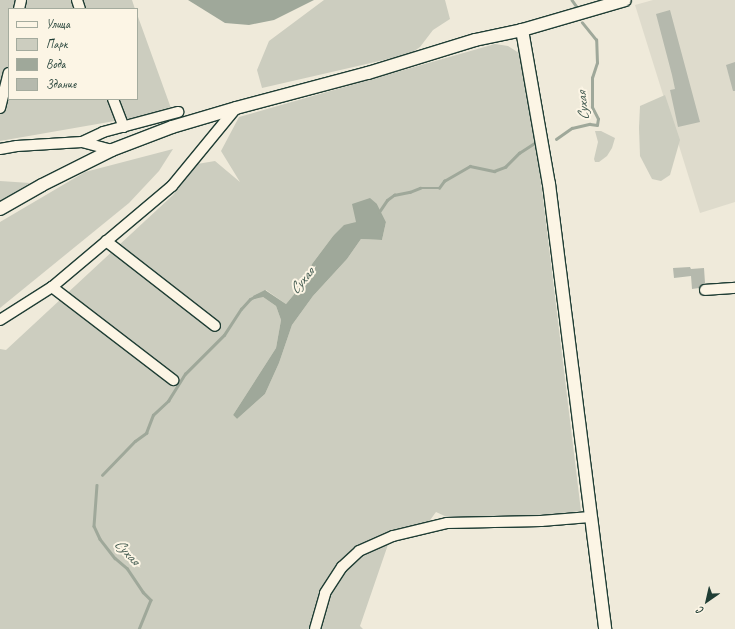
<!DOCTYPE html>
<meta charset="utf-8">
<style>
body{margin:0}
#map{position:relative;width:735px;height:629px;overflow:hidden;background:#efeada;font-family:Caveat,sans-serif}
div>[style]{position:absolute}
.built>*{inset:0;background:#dedbcc}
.green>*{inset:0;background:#cccdbf}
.water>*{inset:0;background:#9fa89a}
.stream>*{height:2.5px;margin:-1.25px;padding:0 1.25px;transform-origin:1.25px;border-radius:1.25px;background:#9fa89a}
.building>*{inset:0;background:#b5b9ad}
.roads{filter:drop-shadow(1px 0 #1f3d34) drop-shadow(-1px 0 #1f3d34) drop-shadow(0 1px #1f3d34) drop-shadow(0 -1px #1f3d34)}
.minor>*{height:10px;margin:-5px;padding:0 5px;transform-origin:5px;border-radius:5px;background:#fcf5e5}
.major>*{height:12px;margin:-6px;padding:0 6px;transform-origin:6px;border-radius:6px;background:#fcf5e5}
span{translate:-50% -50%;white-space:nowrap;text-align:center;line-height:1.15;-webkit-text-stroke:4px #fcf5e5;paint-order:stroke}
.water-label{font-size:15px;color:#455d53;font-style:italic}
.legend{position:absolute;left:8px;top:8px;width:130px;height:92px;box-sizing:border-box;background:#fcf5e5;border:1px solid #a4ab9e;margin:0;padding:5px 7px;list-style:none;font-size:12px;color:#1f3d34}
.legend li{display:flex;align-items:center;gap:8px;height:20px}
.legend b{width:20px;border:1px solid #a4ab9e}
.north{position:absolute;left:687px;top:581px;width:40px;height:40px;-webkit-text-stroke:3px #fcf5e5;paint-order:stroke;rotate:214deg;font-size:11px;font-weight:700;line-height:16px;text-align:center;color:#1f3d34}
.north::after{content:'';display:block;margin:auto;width:14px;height:18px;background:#1f3d34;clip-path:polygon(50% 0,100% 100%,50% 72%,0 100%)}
</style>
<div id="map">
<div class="built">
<i style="clip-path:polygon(653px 0,735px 0,735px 202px,700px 213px,635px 5px)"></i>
</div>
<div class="green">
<i style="clip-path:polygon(0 0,132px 0,135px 9px,9px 9px,9px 99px,137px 99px,137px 14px,172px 111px,0 141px)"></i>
<i style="clip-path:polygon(324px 0,445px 0,450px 19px,433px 30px,420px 47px,410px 54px,262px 88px,257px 70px,269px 41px)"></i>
<i style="clip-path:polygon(evenodd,495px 44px,508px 46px,519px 53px,536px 140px,581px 511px,521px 518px,449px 518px,436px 512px,425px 527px,392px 533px,360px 626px,363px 629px,0 629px,0 349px,6px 350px,173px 195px,197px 164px,215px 161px,240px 182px,221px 151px,239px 117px,495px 44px,377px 204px,386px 222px,382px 240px,361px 239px,347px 259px,313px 296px,292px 325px,279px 363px,265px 394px,237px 419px,233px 415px,276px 348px,281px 320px,276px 306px,263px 297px,266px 290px,286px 304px,301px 286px,312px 264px,333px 236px,356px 222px,377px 204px)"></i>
<i style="clip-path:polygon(665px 95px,680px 140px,670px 175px,661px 181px,652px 179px,640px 156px,639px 128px,640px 106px)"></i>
<i style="clip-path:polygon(595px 131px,601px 131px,615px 138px,612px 148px,607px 156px,599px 162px,595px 162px,594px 159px,598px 142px)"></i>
<i style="clip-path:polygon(173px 149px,159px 171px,129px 203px,0 308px,0 222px,85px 172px)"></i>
<i style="clip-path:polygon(0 181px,30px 183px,0 201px)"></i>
</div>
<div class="water">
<i style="clip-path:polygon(188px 0,314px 0,274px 20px,249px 25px,225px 23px)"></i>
<i style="clip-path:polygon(370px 198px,377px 204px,386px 222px,382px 240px,361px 239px,347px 259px,313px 296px,292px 325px,279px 363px,265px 394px,237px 419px,233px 415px,276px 348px,281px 320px,276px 306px,263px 297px,254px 299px,253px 296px,265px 290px,286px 304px,301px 286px,312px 264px,333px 236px,344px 225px,356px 222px,352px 204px)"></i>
</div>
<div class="stream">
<i style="left:572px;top:0;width:9px;rotate:54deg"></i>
<i style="left:556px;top:139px;width:19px;rotate:-35deg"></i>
<i style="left:572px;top:128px;width:18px;rotate:-13deg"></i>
<i style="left:590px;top:124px;width:7px;rotate:8deg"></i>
<i style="left:597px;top:125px;width:6px;rotate:-81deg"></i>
<i style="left:598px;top:119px;width:13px;rotate:-117deg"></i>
<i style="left:592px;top:107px;width:29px;rotate:-90deg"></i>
<i style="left:592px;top:78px;width:16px;rotate:-72deg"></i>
<i style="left:597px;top:63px;width:23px;rotate:-92deg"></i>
<i style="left:596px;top:40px;width:22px;rotate:-129deg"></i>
<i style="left:379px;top:212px;width:14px;rotate:-56deg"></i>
<i style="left:387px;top:200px;width:9px;rotate:-36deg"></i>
<i style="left:394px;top:195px;width:16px;rotate:-11deg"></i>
<i style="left:410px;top:192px;width:11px;rotate:-22deg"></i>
<i style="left:420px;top:188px;width:19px"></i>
<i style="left:439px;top:188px;width:9px;rotate:-54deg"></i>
<i style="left:444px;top:181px;width:30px;rotate:-30deg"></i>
<i style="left:470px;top:166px;width:25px;rotate:12deg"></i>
<i style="left:494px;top:171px;width:12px;rotate:-20deg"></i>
<i style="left:505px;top:167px;width:20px;rotate:-45deg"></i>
<i style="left:519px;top:153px;width:17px;rotate:-33deg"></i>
<i style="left:102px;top:475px;width:47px;rotate:-45.9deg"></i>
<i style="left:135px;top:441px;width:14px;rotate:-36deg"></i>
<i style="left:146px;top:433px;width:19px;rotate:-69deg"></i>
<i style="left:153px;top:415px;width:21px;rotate:-43deg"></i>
<i style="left:168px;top:401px;width:32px;rotate:-58deg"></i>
<i style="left:185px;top:374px;width:55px;rotate:-45deg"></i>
<i style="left:224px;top:335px;width:31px;rotate:-57deg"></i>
<i style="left:241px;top:309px;width:13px;rotate:-48deg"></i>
<i style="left:250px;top:299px;width:7px;rotate:-27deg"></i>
<i style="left:97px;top:485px;width:41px;rotate:94.2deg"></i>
<i style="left:94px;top:526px;width:14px;rotate:65deg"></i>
<i style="left:100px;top:539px;width:24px;rotate:52deg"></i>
<i style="left:115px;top:558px;width:16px;rotate:40deg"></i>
<i style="left:127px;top:568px;width:29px;rotate:56deg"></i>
<i style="left:143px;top:592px;width:11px;rotate:45deg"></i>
<i style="left:151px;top:600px;width:31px;rotate:112deg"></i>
</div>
<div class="building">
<i style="clip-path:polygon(670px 10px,700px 122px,678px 127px,670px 90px,675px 89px,672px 75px,656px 14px)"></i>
<i style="clip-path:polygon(735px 62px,735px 91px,733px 91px,726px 65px)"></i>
<i style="clip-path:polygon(690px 267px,691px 269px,704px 268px,705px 283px,699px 288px,692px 289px,691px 276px,674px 278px,673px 268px)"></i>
</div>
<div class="roads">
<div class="minor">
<i style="left:77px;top:0;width:9px;rotate:72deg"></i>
<i style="left:19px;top:9px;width:9px;rotate:-77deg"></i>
<i style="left:113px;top:99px;width:30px;rotate:69deg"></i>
<i style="left:0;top:108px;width:36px;rotate:-76deg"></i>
<i style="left:82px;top:142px;width:23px;rotate:-25deg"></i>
<i style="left:103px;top:132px;width:78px;rotate:-14.9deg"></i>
<i style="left:0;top:149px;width:17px;rotate:-10deg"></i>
<i style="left:17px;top:146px;width:65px;rotate:-3.5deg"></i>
<i style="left:82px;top:142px;width:31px;rotate:15deg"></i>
<i style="left:106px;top:241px;width:138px;rotate:37.9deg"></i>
<i style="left:52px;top:287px;width:153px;rotate:37.5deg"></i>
<i style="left:705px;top:290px;width:30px;rotate:-4deg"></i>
<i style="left:0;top:320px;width:62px;rotate:-32.4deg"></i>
<i style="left:52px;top:287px;width:157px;rotate:-40.1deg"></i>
<i style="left:172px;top:186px;width:101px;rotate:-50.6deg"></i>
<i style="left:315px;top:629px;width:37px;rotate:-74deg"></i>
<i style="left:325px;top:593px;width:31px;rotate:-57deg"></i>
<i style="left:342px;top:567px;width:23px;rotate:-43deg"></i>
<i style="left:359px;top:551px;width:37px;rotate:-24deg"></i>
<i style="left:393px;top:536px;width:56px;rotate:-13.5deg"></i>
<i style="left:447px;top:523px;width:94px;rotate:-1.2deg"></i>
<i style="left:541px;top:521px;width:49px;rotate:-4.7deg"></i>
</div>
<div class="major">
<i style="left:522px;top:30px;width:156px;rotate:80.1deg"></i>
<i style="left:549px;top:184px;width:449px;rotate:82.8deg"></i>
<i style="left:0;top:209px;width:48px;rotate:-29.7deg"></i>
<i style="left:42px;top:185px;width:78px;rotate:-26.6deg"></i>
<i style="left:112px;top:150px;width:64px;rotate:-21deg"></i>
<i style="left:172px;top:127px;width:67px;rotate:-16.5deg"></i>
<i style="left:236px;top:108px;width:137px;rotate:-14.9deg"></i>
<i style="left:368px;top:73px;width:112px;rotate:-17.1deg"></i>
<i style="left:475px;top:40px;width:48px;rotate:-12deg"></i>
<i style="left:522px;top:30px;width:107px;rotate:-16.2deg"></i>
</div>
</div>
<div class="water-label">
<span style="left:583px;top:106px;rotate:-95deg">Сухая</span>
<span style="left:302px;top:281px;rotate:-50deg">Сухая</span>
<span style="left:127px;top:552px;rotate:48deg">Сухая</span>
</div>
<ul class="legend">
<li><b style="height:5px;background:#fcf5e5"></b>Улица</li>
<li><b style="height:11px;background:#cccdbf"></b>Парк</li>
<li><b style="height:11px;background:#9fa89a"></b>Вода</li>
<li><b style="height:11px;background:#b5b9ad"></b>Здание</li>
</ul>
<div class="north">С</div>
</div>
